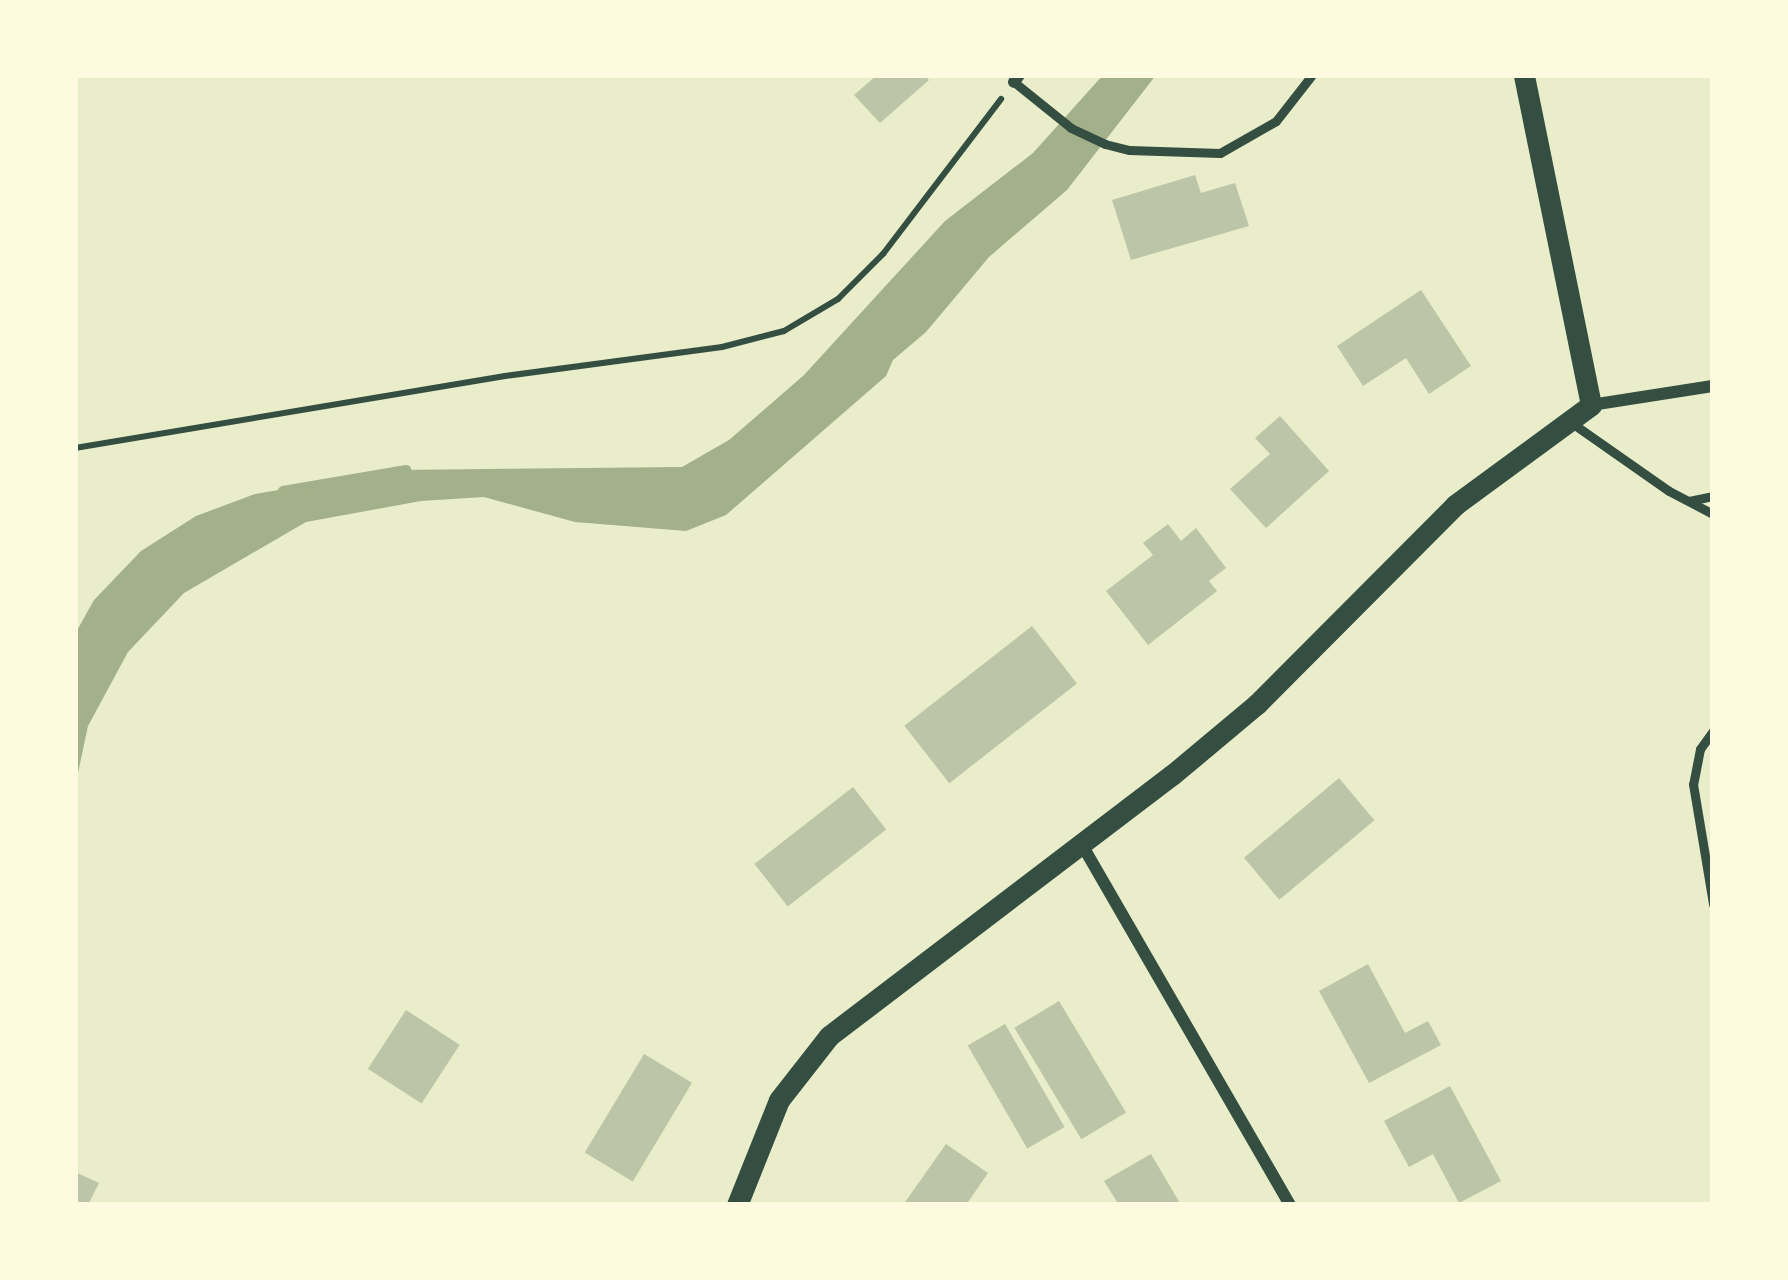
<!DOCTYPE html>
<style>
body{margin:0}
#map{position:relative;width:1788px;height:1280px;overflow:hidden;background:#e9edc9;font-family:"Playfair Display",serif}
div>[style]{position:absolute}
.water>*{inset:0;background:#a3b18a}
.stream>*{height:10px;margin:-5px;padding:0 5px;transform-origin:5px;border-radius:5px;background:#a3b18a}
.building>*{inset:0;background:#bcc5a7;transform-origin:0 0}
.path>*{height:6px;margin:-3px;padding:0 3px;transform-origin:3px;border-radius:3px;background:#344e41}
.service>*{height:9px;margin:-4.5px;padding:0 4.5px;transform-origin:4.5px;border-radius:4.5px;background:#344e41}
.minor>*{height:12px;margin:-6px;padding:0 6px;transform-origin:6px;border-radius:6px;background:#344e41}
.tertiary>*{height:21px;margin:-10.5px;padding:0 10.5px;transform-origin:10.5px;border-radius:10.5px;background:#344e41}
span{translate:-50% -50%;white-space:nowrap;text-align:center;line-height:1.15;-webkit-text-stroke:10px #fefae0;paint-order:stroke}
.frame{position:absolute;inset:0;border:78px solid #fefae0;pointer-events:none}
</style>
<div id="map">
<div class="water">
<i style="clip-path:polygon(1103px 75px,1156px 75px,1067px 190px,989px 257px,926px 332px,893px 360px,886px 376px,726px 515px,686px 531px,575px 522px,484px 497px,421px 501px,306px 522px,184px 593px,128px 652px,88px 726px,75px 787px,75px 634px,94px 600px,141px 551px,196px 516px,255px 494px,397px 470px,682px 467px,729px 440px,804px 375px,945px 221px,1033px 153px)"></i>
</div>
<div class="stream">
<i style="left:283px;top:491px;width:125px;rotate:-9.7deg"></i>
</div>
<div class="building">
<i style="clip-path:polygon(877px 75px,924px 75px,929px 80px,880px 123px,854px 95px)"></i>
<i style="clip-path:polygon(1195px 175px,1201px 193px,1235px 183px,1249px 226px,1131px 260px,1112px 200px)"></i>
<i style="clip-path:polygon(1421px 290px,1471px 366px,1429px 394px,1406px 358px,1363px 386px,1337px 346px)"></i>
<i style="clip-path:polygon(1280px 416px,1329px 471px,1266px 528px,1230px 489px,1270px 454px,1255px 438px)"></i>
<i style="clip-path:polygon(1168px 524px,1181px 541px,1196px 528px,1226px 568px,1209px 581px,1217px 591px,1148px 645px,1106px 591px,1153px 555px,1143px 543px)"></i>
<i style="left:1032px;top:626px;width:73px;height:162px;rotate:52deg"></i>
<i style="left:1339px;top:778px;width:55px;height:124px;rotate:50deg"></i>
<i style="left:853px;top:787px;width:54px;height:125px;rotate:52deg"></i>
<i style="clip-path:polygon(1368px 964px,1405px 1033px,1428px 1021px,1441px 1045px,1369px 1083px,1319px 991px)"></i>
<i style="left:1059px;top:1001px;width:130px;height:52px;rotate:59deg"></i>
<i style="left:406px;top:1010px;width:64px;height:70px;rotate:33deg"></i>
<i style="left:1005px;top:1024px;width:119px;height:43px;rotate:60deg"></i>
<i style="left:644px;top:1054px;width:56px;height:115px;rotate:31deg"></i>
<i style="clip-path:polygon(1450px 1086px,1501px 1181px,1459px 1203px,1433px 1154px,1409px 1167px,1384px 1121px)"></i>
<i style="clip-path:polygon(946px 1144px,988px 1173px,966px 1205px,903px 1205px)"></i>
<i style="clip-path:polygon(1151px 1154px,1181px 1205px,1119px 1205px,1104px 1181px)"></i>
<i style="clip-path:polygon(75px 1172px,99px 1183px,88px 1205px,75px 1205px)"></i>
</div>
<div class="path">
<i style="left:75px;top:448px;width:436px;rotate:-9.5deg"></i>
<i style="left:505px;top:376px;width:219px;rotate:-7.6deg"></i>
<i style="left:722px;top:347px;width:64px;rotate:-14.5deg"></i>
<i style="left:784px;top:331px;width:63px;rotate:-30.7deg"></i>
<i style="left:838px;top:299px;width:64px;rotate:-45deg"></i>
<i style="left:883px;top:254px;width:195px;rotate:-52.7deg"></i>
</div>
<div class="service">
<i style="left:1014px;top:82px;width:73px;rotate:38.9deg"></i>
<i style="left:1071px;top:128px;width:38px;rotate:25deg"></i>
<i style="left:1105px;top:144px;width:25px;rotate:14deg"></i>
<i style="left:1129px;top:150px;width:91px;rotate:1.9deg"></i>
<i style="left:1220px;top:153px;width:64px;rotate:-29.7deg"></i>
<i style="left:1276px;top:121px;width:58px;rotate:-52deg"></i>
<i style="left:1569px;top:421px;width:122px;rotate:35deg"></i>
<i style="left:1669px;top:491px;width:50px;rotate:27.6deg"></i>
<i style="left:1689px;top:501px;width:25px;rotate:-12deg"></i>
<i style="left:1713px;top:731px;width:22px;rotate:126deg"></i>
<i style="left:1700px;top:749px;width:36px;rotate:101deg"></i>
<i style="left:1693px;top:784px;width:122px;rotate:80.5deg"></i>
</div>
<div class="minor">
<i style="left:1014px;top:82px;width:9px;rotate:-54deg"></i>
<i style="left:1591px;top:405px;width:123px;rotate:-8.9deg"></i>
<i style="left:1081px;top:843px;width:418px;rotate:60deg"></i>
</div>
<div class="tertiary">
<i style="left:737px;top:1205px;width:113px;rotate:-68.2deg"></i>
<i style="left:779px;top:1100px;width:81px;rotate:-52deg"></i>
<i style="left:829px;top:1036px;width:431px;rotate:-37.3deg"></i>
<i style="left:1172px;top:775px;width:111px;rotate:-39.9deg"></i>
<i style="left:1257px;top:704px;width:281px;rotate:-45.1deg"></i>
<i style="left:1455px;top:505px;width:169px;rotate:-36.3deg"></i>
<i style="left:1591px;top:405px;width:337px;rotate:-101.5deg"></i>
</div>
<div class="frame"></div>
</div>
